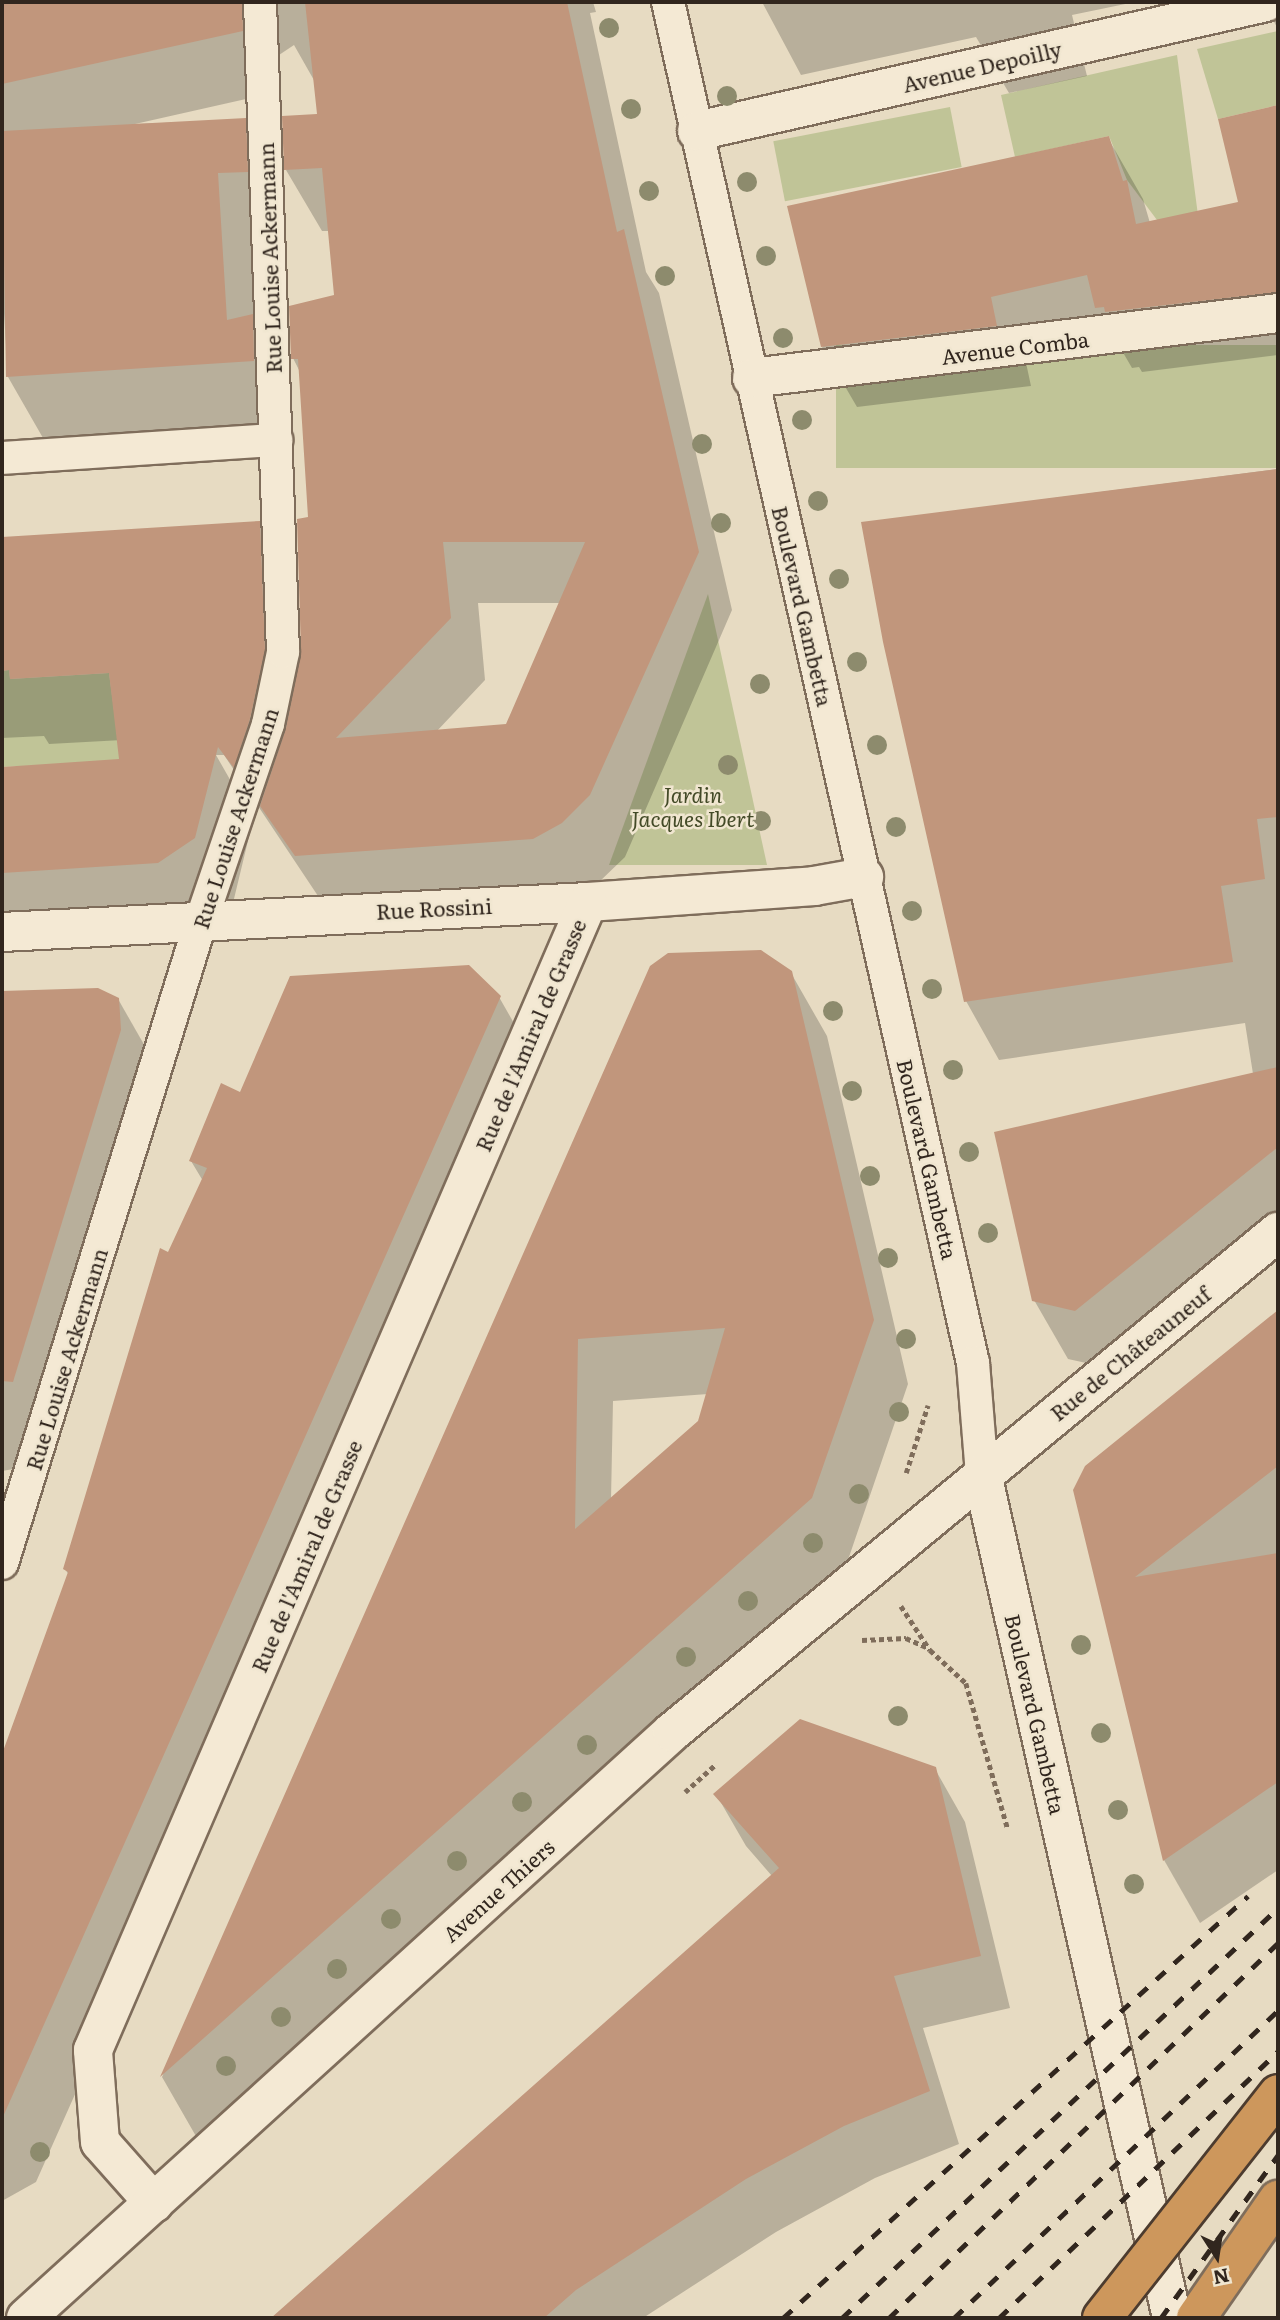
<!DOCTYPE html>
<meta charset="utf-8">
<style>
body{margin:0}
#map{position:relative;width:1280px;height:2320px;overflow:hidden;background:#e7dbc2;font-family:Literata,serif}
div>[style]{position:absolute}
.green>*{inset:0;background:#c0c497;transform-origin:0 0}
.shadow>*{inset:0;background:#0003}
.building>*{inset:0;background:#c1967c}
.path>*{height:4.5px;margin-top:-2.25px;transform-origin:0;background:repeating-linear-gradient(90deg,#7f6d5b 0 5px,transparent 0 8.5px)}
.roads{filter:drop-shadow(2px 0 #7f6d5b) drop-shadow(-2px 0 #7f6d5b) drop-shadow(0 2px #7f6d5b) drop-shadow(0 -2px #7f6d5b)}
.lane>*{height:32px;margin:-16px;padding:0 16px;transform-origin:16px;border-radius:16px;background:#f4e9d4}
.street>*{height:38px;margin:-19px;padding:0 19px;transform-origin:19px;border-radius:19px;background:#f4e9d4}
.secondary>*{height:38px;margin:-19px;padding:0 19px;transform-origin:19px;border-radius:19px;background:#f4e9d4}
.highway>*{height:38px;margin:-19px;padding:0 19px;transform-origin:19px;border-radius:19px;background:#cd975c}
.rail>*{height:5px;margin-top:-2.5px;transform-origin:0;background:repeating-linear-gradient(90deg,#31261e 0 12px,transparent 0 24px)}
.bridges{filter:drop-shadow(2px 0 #4d3c2f) drop-shadow(-2px 0 #4d3c2f) drop-shadow(0 2px #4d3c2f) drop-shadow(0 -2px #4d3c2f)}
.highway-bridge>*{height:38px;margin:-19px;padding:0 19px;transform-origin:19px;border-radius:19px;background:#cd975c}
.trees>*{width:20px;height:20px;margin:-10px;border-radius:50%;background:#8d8b6d}
span{translate:-50% -50%;white-space:nowrap;text-align:center;line-height:1.15;-webkit-text-stroke:5px #f0e6d0;paint-order:stroke}
.street-label{font-size:21px;color:#31261e}
.park-label{font-size:21px;color:#434a27;font-style:italic}
.frame{position:absolute;inset:0;border:4px solid #31261e;pointer-events:none}
.north{position:absolute;left:1182px;top:2222px;width:70px;height:70px;-webkit-text-stroke:5px #f0e6d0;paint-order:stroke;rotate:168deg;font-size:19px;font-weight:700;line-height:28px;text-align:center;color:#31261e}
.north::after{content:'';display:block;margin:auto;width:24px;height:32px;background:#31261e;clip-path:polygon(50% 0,100% 100%,50% 72%,0 100%)}
</style>
<div id="map">
<div class="green">
<i style="clip-path:polygon(1278px 31px,1278px 105px,1218px 119px,1197px 49px)"></i>
<i style="clip-path:polygon(1177px 55px,1199px 223px,1157px 220px,1127px 180px,1109px 136px,1015px 157px,1001px 95px)"></i>
<i style="left:950px;top:107px;width:61px;height:180px;rotate:79deg"></i>
<i style="left:1278px;top:345px;width:123px;height:442px;rotate:90deg"></i>
<i style="clip-path:polygon(708px 594px,767px 865px,609px 865px)"></i>
<i style="clip-path:polygon(9px 670px,10px 679px,109px 673px,121px 762px,2px 767px,2px 671px)"></i>
</div>
<div class="shadow">
<i style="clip-path:polygon(evenodd,2px 2px,593px 2px,596px 12px,590px 13px,646px 272px,659px 293px,732px 610px,625px 857px,597px 884px,332px 917px,224px 755px,216px 755px,253px 820px,233px 903px,2px 940px,2px 768px,173px 757px,141px 739px,49px 744px,44px 736px,2px 738px,2px 539px,259px 523px,297px 589px,301px 663px,310px 518px,300px 372px,293px 358px,336px 296px,330px 231px,322px 231px,286px 170px,318px 116px,315px 82px,294px 45px,279px 55px,277px 92px,135px 124px,245px 120px,280px 181px,282px 233px,252px 234px,258px 327px,289px 422px,43px 438px,8px 377px,2px 282px,2px 2px,478px 603px,560px 603px,507px 726px,436px 732px,485px 680px,478px 603px)"></i>
<i style="clip-path:polygon(762px 2px,1135px 2px,1072px 15px,1087px 76px,1009px 93px,976px 37px,801px 75px)"></i>
<i style="clip-path:polygon(1263px 2px,1278px 2px,1278px 29px)"></i>
<i style="clip-path:polygon(1278px 106px,1278px 355px,1142px 372px,1139px 367px,1132px 368px,1114px 337px,1025px 358px,1031px 386px,857px 407px,822px 347px,1108px 138px,1143px 199px,1150px 223px,1240px 204px,1220px 121px)"></i>
<i style="clip-path:polygon(1278px 469px,1278px 1232px,1109px 1368px,1068px 1359px,1034px 1300px,1253px 1074px,1245px 1023px,999px 1060px,966px 1001px,863px 523px)"></i>
<i style="clip-path:polygon(evenodd,651px 967px,791px 973px,827px 1036px,908px 1384px,848px 1560px,197px 2138px,162px 2077px,651px 967px,708px 1394px,700px 1422px,611px 1500px,613px 1401px,708px 1394px)"></i>
<i style="clip-path:polygon(98px 989px,118px 999px,154px 1062px,43px 1464px,2px 1471px,2px 994px)"></i>
<i style="clip-path:polygon(499px 997px,535px 1060px,36px 2182px,2px 2201px,2px 1758px,69px 1575px,65px 1569px,169px 1254px,203px 1181px,191px 1161px)"></i>
<i style="clip-path:polygon(1278px 1313px,1278px 1870px,1200px 1923px,1164px 1860px,1075px 1490px,1086px 1468px)"></i>
<i style="clip-path:polygon(935px 1769px,965px 1822px,1010px 2008px,923px 2028px,959px 2144px,875px 2178px,776px 2232px,643px 2318px,274px 2318px,772px 1876px,746px 1846px,716px 1794px)"></i>
</div>
<div class="building">
<i style="clip-path:polygon(2px 2px,242px 2px,243px 31px,2px 84px)"></i>
<i style="clip-path:polygon(evenodd,305px 2px,567px 2px,617px 232px,624px 229px,699px 552px,590px 795px,562px 823px,533px 839px,295px 856px,260px 806px,286px 728px,301px 652px,297px 519px,308px 517px,298px 359px,291px 359px,289px 306px,334px 295px,322px 168px,284px 170px,282px 116px,317px 114px,305px 2px,443px 542px,585px 542px,506px 724px,336px 738px,451px 618px,443px 542px)"></i>
<i style="clip-path:polygon(1278px 105px,1278px 292px,1105px 312px,1104px 307px,1095px 308px,1087px 275px,991px 297px,997px 326px,821px 347px,787px 206px,1109px 136px,1123px 181px,1127px 180px,1136px 224px,1238px 202px,1218px 119px)"></i>
<i style="clip-path:polygon(246px 118px,248px 172px,218px 173px,227px 320px,253px 314px,254px 361px,6px 377px,2px 131px)"></i>
<i style="clip-path:polygon(1278px 469px,1278px 817px,1257px 819px,1265px 879px,1221px 886px,1233px 962px,964px 1002px,883px 642px,861px 522px)"></i>
<i style="clip-path:polygon(260px 521px,265px 650px,250px 719px,234px 768px,218px 747px,195px 838px,158px 863px,2px 873px,2px 767px,119px 759px,109px 673px,10px 679px,9px 670px,2px 671px,2px 537px)"></i>
<i style="clip-path:polygon(evenodd,761px 950px,792px 971px,874px 1320px,812px 1498px,160px 2077px,650px 966px,668px 953px,761px 950px,725px 1328px,698px 1421px,575px 1529px,578px 1339px,725px 1328px)"></i>
<i style="clip-path:polygon(469px 965px,501px 996px,2px 2119px,2px 1754px,68px 1572px,63px 1569px,160px 1248px,168px 1252px,207px 1168px,189px 1161px,221px 1083px,240px 1092px,290px 976px)"></i>
<i style="clip-path:polygon(98px 988px,119px 998px,121px 1030px,13px 1382px,2px 1381px,2px 991px)"></i>
<i style="clip-path:polygon(1278px 1067px,1278px 1147px,1075px 1311px,1032px 1301px,994px 1132px)"></i>
<i style="clip-path:polygon(1278px 1310px,1278px 1466px,1135px 1577px,1278px 1553px,1278px 1782px,1163px 1861px,1073px 1490px,1085px 1466px)"></i>
<i style="clip-path:polygon(800px 1719px,936px 1767px,981px 1956px,894px 1976px,930px 2091px,844px 2126px,746px 2179px,576px 2290px,544px 2318px,271px 2318px,779px 1868px,713px 1794px)"></i>
</div>
<div class="path">
<i style="left:906px;top:1473px;width:71px;rotate:-72.1deg"></i>
<i style="left:901px;top:1606px;width:53px;rotate:56.6deg"></i>
<i style="left:930px;top:1650px;width:49px;rotate:42.5deg"></i>
<i style="left:966px;top:1683px;width:152px;rotate:74deg"></i>
<i style="left:862px;top:1640px;width:44px;rotate:-2.6deg"></i>
<i style="left:906px;top:1638px;width:24px;rotate:24deg"></i>
<i style="left:685px;top:1792px;width:40px;rotate:-42deg"></i>
</div>
<div class="roads">
<div class="lane">
<i style="left:668px;top:2px;width:1395px;rotate:77.37deg"></i>
<i style="left:973px;top:1363px;width:111px;rotate:85.4deg"></i>
<i style="left:2px;top:458px;width:275px;rotate:-3.8deg"></i>
<i style="left:2px;top:1563px;width:672px;rotate:-72.78deg"></i>
<i style="left:201px;top:921px;width:208px;rotate:-71.2deg"></i>
<i style="left:268px;top:724px;width:74px;rotate:-78.2deg"></i>
<i style="left:283px;top:652px;width:650px;rotate:-92.03deg"></i>
</div>
<div class="street">
<i style="left:697px;top:131px;width:583px;rotate:-12.77deg"></i>
<i style="left:752px;top:378px;width:530px;rotate:-7.04deg"></i>
<i style="left:2px;top:932px;width:587px;rotate:-2.93deg"></i>
<i style="left:588px;top:902px;width:227px;rotate:-4deg"></i>
<i style="left:814px;top:886px;width:51px;rotate:-10.2deg"></i>
<i style="left:154px;top:2203px;width:81px;rotate:-131.5deg"></i>
<i style="left:100px;top:2142px;width:92px;rotate:-94.4deg"></i>
<i style="left:93px;top:2050px;width:1250px;rotate:-66.68deg"></i>
</div>
<div class="secondary">
<i style="left:982px;top:1474px;width:865px;rotate:77.31deg"></i>
<i style="left:26px;top:2318px;width:872px;rotate:-42.21deg"></i>
<i style="left:672px;top:1732px;width:786px;rotate:-39.53deg"></i>
</div>
<div class="highway">
<i style="left:1196px;top:2318px;width:144px;rotate:-55.2deg"></i>
</div>
</div>
<div class="rail">
<i style="left:783px;top:2318px;width:628px;rotate:-42.22deg"></i>
<i style="left:842px;top:2318px;width:598px;rotate:-43.24deg"></i>
<i style="left:889px;top:2318px;width:540px;rotate:-43.95deg"></i>
<i style="left:954px;top:2318px;width:446px;rotate:-43.5deg"></i>
<i style="left:999px;top:2318px;width:386px;rotate:-43.7deg"></i>
<i style="left:1161px;top:2318px;width:201px;rotate:-54.3deg"></i>
</div>
<div class="bridges">
<div class="highway-bridge">
<i style="left:1102px;top:2318px;width:285px;rotate:-51.8deg"></i>
</div>
</div>
<div class="trees">
<i style="left:609px;top:28px"></i>
<i style="left:727px;top:96px"></i>
<i style="left:631px;top:109px"></i>
<i style="left:747px;top:182px"></i>
<i style="left:649px;top:191px"></i>
<i style="left:766px;top:256px"></i>
<i style="left:665px;top:276px"></i>
<i style="left:783px;top:338px"></i>
<i style="left:802px;top:420px"></i>
<i style="left:702px;top:444px"></i>
<i style="left:818px;top:501px"></i>
<i style="left:721px;top:523px"></i>
<i style="left:839px;top:579px"></i>
<i style="left:857px;top:662px"></i>
<i style="left:760px;top:684px"></i>
<i style="left:877px;top:745px"></i>
<i style="left:728px;top:765px"></i>
<i style="left:761px;top:821px"></i>
<i style="left:896px;top:827px"></i>
<i style="left:912px;top:911px"></i>
<i style="left:932px;top:989px"></i>
<i style="left:833px;top:1011px"></i>
<i style="left:953px;top:1070px"></i>
<i style="left:852px;top:1091px"></i>
<i style="left:969px;top:1152px"></i>
<i style="left:870px;top:1176px"></i>
<i style="left:988px;top:1233px"></i>
<i style="left:888px;top:1258px"></i>
<i style="left:906px;top:1339px"></i>
<i style="left:899px;top:1412px"></i>
<i style="left:859px;top:1494px"></i>
<i style="left:813px;top:1543px"></i>
<i style="left:748px;top:1601px"></i>
<i style="left:1081px;top:1645px"></i>
<i style="left:686px;top:1657px"></i>
<i style="left:898px;top:1716px"></i>
<i style="left:1101px;top:1733px"></i>
<i style="left:587px;top:1745px"></i>
<i style="left:522px;top:1802px"></i>
<i style="left:1118px;top:1810px"></i>
<i style="left:457px;top:1861px"></i>
<i style="left:1134px;top:1884px"></i>
<i style="left:391px;top:1919px"></i>
<i style="left:337px;top:1969px"></i>
<i style="left:281px;top:2017px"></i>
<i style="left:226px;top:2066px"></i>
<i style="left:40px;top:2152px"></i>
</div>
<div class="street-label">
<span style="left:982px;top:66px;rotate:-13deg">Avenue Depoilly</span>
<span style="left:269px;top:258px;rotate:-92deg">Rue Louise Ackermann</span>
<span style="left:1015px;top:347px;rotate:-7deg">Avenue Comba</span>
<span style="left:803px;top:606px;rotate:77deg">Boulevard Gambetta</span>
<span style="left:235px;top:818px;rotate:-72deg">Rue Louise Ackermann</span>
<span style="left:434px;top:908px;rotate:-3deg">Rue Rossini</span>
<span style="left:530px;top:1035px;rotate:-67deg">Rue de l'Amiral de Grasse</span>
<span style="left:928px;top:1159px;rotate:77deg">Boulevard Gambetta</span>
<span style="left:1130px;top:1353px;rotate:-39deg">Rue de Châteauneuf</span>
<span style="left:66px;top:1359px;rotate:-73deg">Rue Louise Ackermann</span>
<span style="left:306px;top:1556px;rotate:-67deg">Rue de l'Amiral de Grasse</span>
<span style="left:1036px;top:1714px;rotate:77deg">Boulevard Gambetta</span>
<span style="left:498px;top:1890px;rotate:-42deg">Avenue Thiers</span>
</div>
<div class="park-label">
<span style="left:693px;top:806px">Jardin<br>Jacques Ibert</span>
</div>
<div class="frame"></div>
<div class="north">N</div>
</div>
